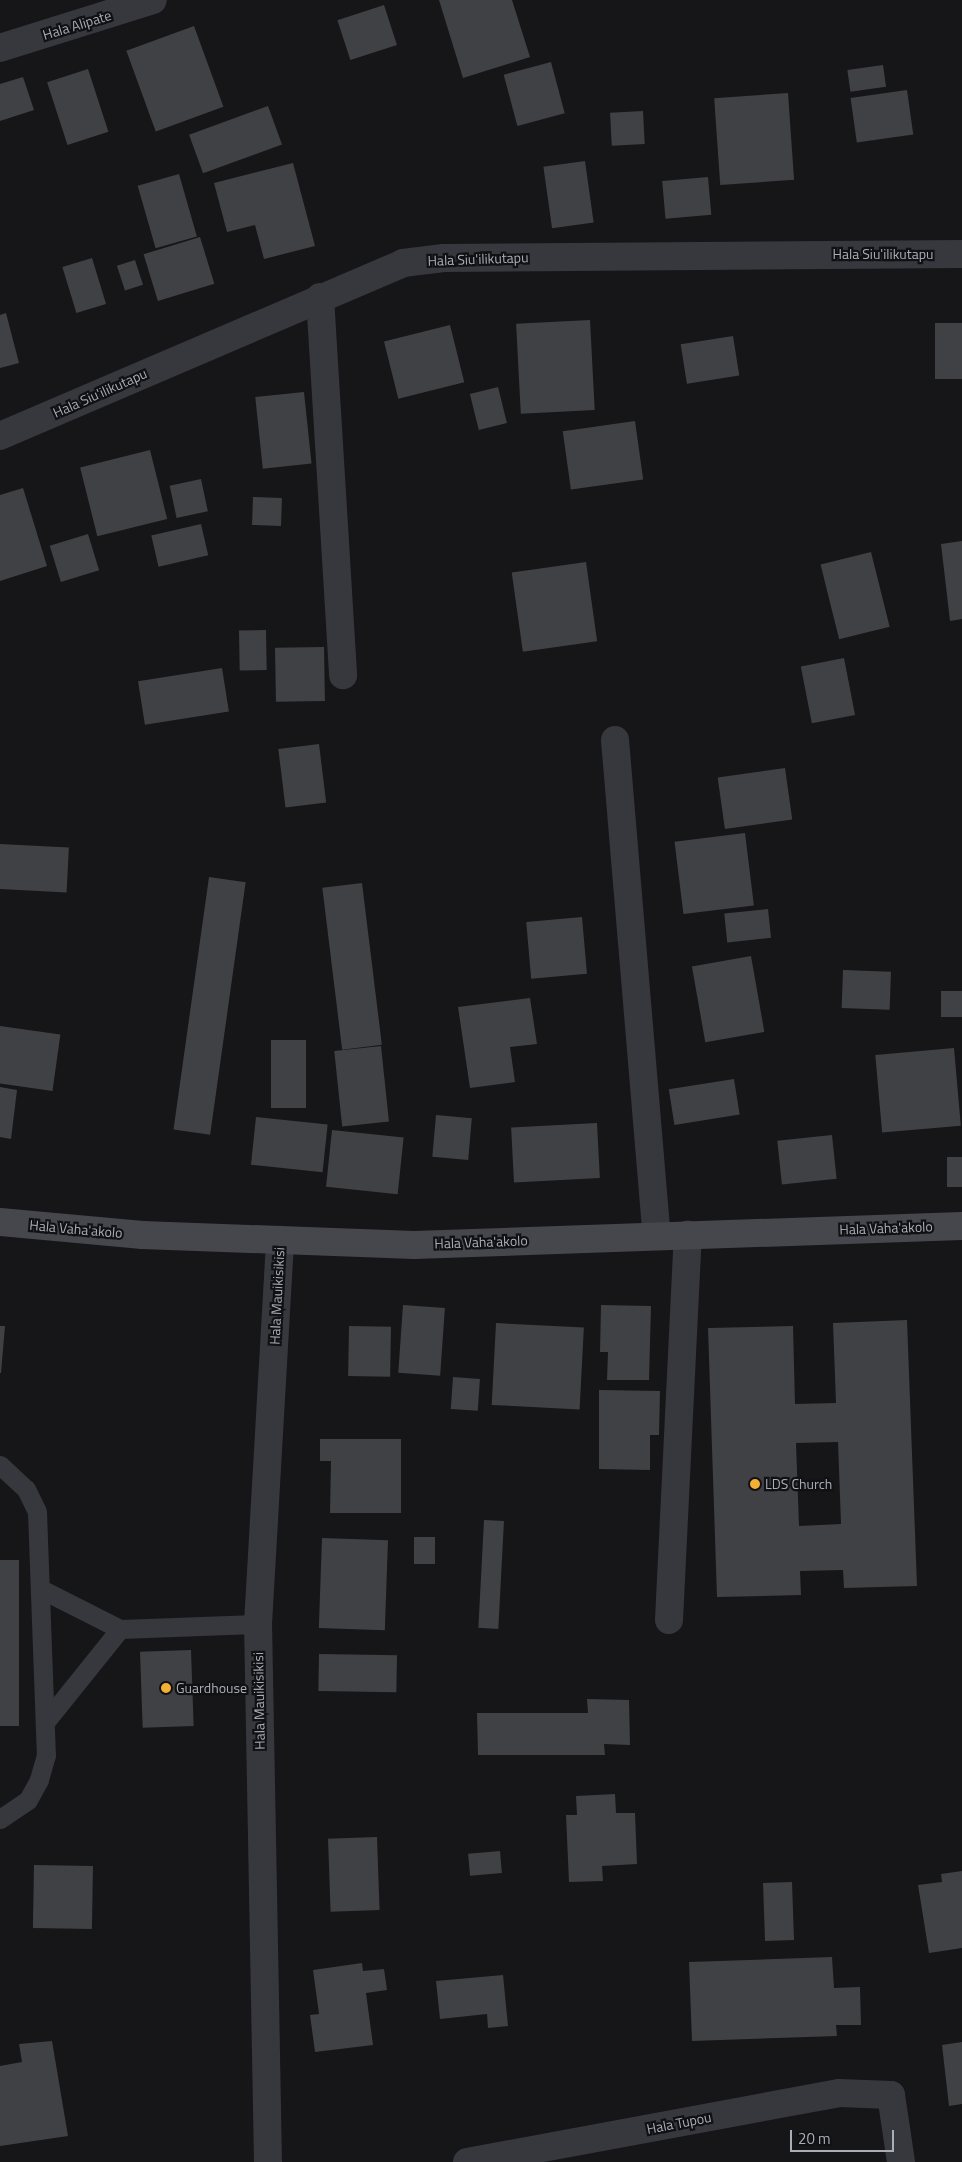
<!DOCTYPE html>
<style>
body{margin:0}
#map{position:relative;width:962px;height:2162px;overflow:hidden;background:#161618;font-family:"Titillium Web",sans-serif}
div>[style]{position:absolute}
.building>*{inset:0;background:#404145;transform-origin:0 0}
.lane>*{height:19px;margin:-9.5px;padding:0 9.5px;transform-origin:9.5px;border-radius:9.5px;background:#37383d}
.street>*{height:28px;margin:-14px;padding:0 14px;transform-origin:14px;border-radius:14px;background:#37383d}
.secondary>*{height:28px;margin:-14px;padding:0 14px;transform-origin:14px;border-radius:14px;background:#45474d}
.dots>*{width:14px;height:14px;translate:-50% -50%;box-sizing:border-box;border:2px solid #111113;border-radius:50%}
span{translate:-50% -50%;white-space:nowrap;text-align:center;line-height:1.15;-webkit-text-stroke:4.5px #111113;paint-order:stroke}
.street-label{font-size:14px;color:#a8adb8}
.poi-label{font-size:14px;color:#a8adb8}
.left{translate:0 -50%;text-align:left}
.scale{position:absolute;left:790px;top:2130px;width:104px;height:22px;box-sizing:border-box;border:2px solid #a8adb8;border-top:0;padding-left:6px;font-size:15px;line-height:18px;white-space:nowrap;color:#a8adb8;-webkit-text-stroke:4px #111113;paint-order:stroke}
</style>
<div id="map">
<div class="building">
<i style="clip-path:polygon(439px 0,512px 0,530px 57px,463px 78px)"></i>
<i style="left:384px;top:5px;width:42px;height:49px;rotate:72deg"></i>
<i style="left:194px;top:26px;width:86px;height:72px;rotate:70deg"></i>
<i style="left:551px;top:62px;width:53px;height:49px;rotate:75deg"></i>
<i style="left:883px;top:65px;width:22px;height:36px;rotate:82deg"></i>
<i style="left:88px;top:69px;width:66px;height:43px;rotate:72deg"></i>
<i style="clip-path:polygon(23px 77px,34px 110px,0 121px,0 84px)"></i>
<i style="left:907px;top:90px;width:45px;height:57px;rotate:82deg"></i>
<i style="left:788px;top:93px;width:87px;height:74px;rotate:86deg"></i>
<i style="left:268px;top:106px;width:41px;height:84px;rotate:70deg"></i>
<i style="left:643px;top:111px;width:33px;height:33px;rotate:87deg"></i>
<i style="left:585px;top:161px;width:62px;height:42px;rotate:82deg"></i>
<i style="clip-path:polygon(293px 163px,315px 246px,264px 259px,255px 225px,227px 232px,214px 183px)"></i>
<i style="left:179px;top:174px;width:65px;height:43px;rotate:74deg"></i>
<i style="left:708px;top:177px;width:38px;height:46px;rotate:85deg"></i>
<i style="left:200px;top:237px;width:49px;height:59px;rotate:73deg"></i>
<i style="left:92px;top:258px;width:48px;height:31px;rotate:73deg"></i>
<i style="left:135px;top:260px;width:26px;height:19px;rotate:72deg"></i>
<i style="clip-path:polygon(6px 313px,19px 363px,0 368px,0 315px)"></i>
<i style="left:590px;top:320px;width:90px;height:74px;rotate:87deg"></i>
<i style="left:962px;top:323px;width:56px;height:27px;rotate:90deg"></i>
<i style="left:450px;top:325px;width:59px;height:68px;rotate:76deg"></i>
<i style="left:733px;top:336px;width:40px;height:53px;rotate:81deg"></i>
<i style="left:498px;top:387px;width:37px;height:29px;rotate:76deg"></i>
<i style="left:304px;top:392px;width:72px;height:49px;rotate:84deg"></i>
<i style="left:635px;top:421px;width:59px;height:73px;rotate:82deg"></i>
<i style="left:150px;top:450px;width:71px;height:72px;rotate:76deg"></i>
<i style="left:201px;top:479px;width:33px;height:32px;rotate:78deg"></i>
<i style="clip-path:polygon(23px 488px,47px 566px,0 581px,0 495px)"></i>
<i style="left:253px;top:497px;width:29px;height:28px;rotate:2deg"></i>
<i style="left:201px;top:524px;width:32px;height:51px;rotate:77deg"></i>
<i style="left:88px;top:534px;width:38px;height:40px;rotate:73deg"></i>
<i style="clip-path:polygon(962px 541px,962px 619px,950px 621px,941px 544px)"></i>
<i style="left:871px;top:552px;width:77px;height:52px;rotate:76deg"></i>
<i style="left:586px;top:562px;width:80px;height:75px;rotate:82deg"></i>
<i style="left:266px;top:630px;width:40px;height:27px;rotate:89deg"></i>
<i style="left:324px;top:647px;width:54px;height:49px;rotate:89deg"></i>
<i style="left:844px;top:658px;width:58px;height:44px;rotate:79deg"></i>
<i style="left:222px;top:668px;width:44px;height:85px;rotate:81deg"></i>
<i style="left:319px;top:744px;width:59px;height:41px;rotate:83deg"></i>
<i style="left:785px;top:768px;width:52px;height:68px;rotate:82deg"></i>
<i style="left:745px;top:833px;width:73px;height:71px;rotate:83deg"></i>
<i style="left:0;top:844px;width:69px;height:45px;rotate:3deg"></i>
<i style="left:209px;top:877px;width:37px;height:255px;rotate:8deg"></i>
<i style="left:362px;top:883px;width:163px;height:40px;rotate:83deg"></i>
<i style="left:768px;top:909px;width:29px;height:44px;rotate:84deg"></i>
<i style="left:582px;top:917px;width:57px;height:56px;rotate:85deg"></i>
<i style="left:751px;top:956px;width:77px;height:60px;rotate:80deg"></i>
<i style="left:843px;top:970px;width:48px;height:38px;rotate:2deg"></i>
<i style="left:941px;top:991px;width:21px;height:26px"></i>
<i style="clip-path:polygon(530px 998px,537px 1044px,510px 1047px,515px 1082px,470px 1088px,458px 1007px)"></i>
<i style="left:0;top:1026px;width:61px;height:57px;rotate:8deg"></i>
<i style="left:271px;top:1040px;width:35px;height:68px"></i>
<i style="left:381px;top:1046px;width:76px;height:47px;rotate:84deg"></i>
<i style="left:954px;top:1048px;width:78px;height:79px;rotate:85deg"></i>
<i style="left:734px;top:1079px;width:36px;height:66px;rotate:81deg"></i>
<i style="clip-path:polygon(0 1087px,17px 1090px,11px 1139px,0 1137px)"></i>
<i style="left:436px;top:1115px;width:36px;height:42px;rotate:5deg"></i>
<i style="left:256px;top:1117px;width:72px;height:48px;rotate:6deg"></i>
<i style="left:597px;top:1123px;width:55px;height:86px;rotate:87deg"></i>
<i style="left:332px;top:1130px;width:72px;height:57px;rotate:6deg"></i>
<i style="left:832px;top:1135px;width:44px;height:55px;rotate:84deg"></i>
<i style="left:962px;top:1157px;width:30px;height:15px;rotate:90deg"></i>
<i style="left:403px;top:1305px;width:42px;height:68px;rotate:4deg"></i>
<i style="clip-path:polygon(601px 1305px,651px 1306px,649px 1380px,607px 1380px,608px 1352px,600px 1352px)"></i>
<i style="clip-path:polygon(evenodd,907px 1320px,917px 1586px,844px 1588px,843px 1570px,800px 1571px,801px 1595px,717px 1597px,708px 1328px,793px 1326px,795px 1404px,836px 1403px,833px 1323px,907px 1320px,838px 1442px,841px 1524px,799px 1526px,796px 1443px,838px 1442px)"></i>
<i style="left:496px;top:1323px;width:88px;height:82px;rotate:3deg"></i>
<i style="clip-path:polygon(0 1326px,5px 1326px,1px 1373px,0 1373px)"></i>
<i style="left:349px;top:1326px;width:42px;height:50px;rotate:1deg"></i>
<i style="left:453px;top:1377px;width:27px;height:32px;rotate:4deg"></i>
<i style="clip-path:polygon(599px 1390px,660px 1391px,659px 1435px,650px 1435px,650px 1470px,599px 1469px)"></i>
<i style="clip-path:polygon(320px 1439px,401px 1439px,401px 1513px,330px 1513px,331px 1461px,320px 1461px)"></i>
<i style="left:484px;top:1520px;width:20px;height:108px;rotate:3deg"></i>
<i style="left:435px;top:1537px;width:27px;height:21px;rotate:90deg"></i>
<i style="left:322px;top:1538px;width:66px;height:90px;rotate:2deg"></i>
<i style="left:0;top:1560px;width:19px;height:166px"></i>
<i style="left:191px;top:1650px;width:76px;height:51px;rotate:88deg"></i>
<i style="left:319px;top:1654px;width:78px;height:37px;rotate:1deg"></i>
<i style="clip-path:polygon(587px 1699px,629px 1700px,630px 1745px,604px 1744px,605px 1755px,478px 1755px,477px 1713px,588px 1713px)"></i>
<i style="clip-path:polygon(615px 1794px,616px 1813px,635px 1813px,637px 1864px,602px 1866px,603px 1881px,569px 1882px,566px 1815px,577px 1815px,576px 1796px)"></i>
<i style="left:377px;top:1837px;width:73px;height:49px;rotate:88deg"></i>
<i style="left:500px;top:1851px;width:22px;height:32px;rotate:85deg"></i>
<i style="left:34px;top:1865px;width:59px;height:63px;rotate:1deg"></i>
<i style="clip-path:polygon(962px 1871px,962px 1948px,929px 1953px,918px 1885px,942px 1882px,941px 1874px)"></i>
<i style="left:792px;top:1882px;width:58px;height:29px;rotate:88deg"></i>
<i style="clip-path:polygon(832px 1957px,834px 1988px,860px 1987px,861px 2025px,836px 2025px,837px 2036px,692px 2041px,689px 1962px)"></i>
<i style="clip-path:polygon(362px 1963px,363px 1971px,384px 1969px,387px 1990px,366px 1993px,373px 2045px,315px 2052px,310px 2015px,319px 2014px,313px 1970px)"></i>
<i style="clip-path:polygon(503px 1975px,508px 2026px,488px 2028px,487px 2014px,440px 2019px,436px 1981px)"></i>
<i style="clip-path:polygon(52px 2041px,68px 2136px,0 2146px,0 2066px,22px 2062px,19px 2044px)"></i>
<i style="clip-path:polygon(962px 2042px,962px 2104px,949px 2106px,942px 2045px)"></i>
</div>
<div class="lane">
<i style="left:0;top:1465px;width:35px;rotate:43deg"></i>
<i style="left:26px;top:1489px;width:25px;rotate:64deg"></i>
<i style="left:37px;top:1512px;width:243px;rotate:87.9deg"></i>
<i style="left:46px;top:1755px;width:26px;rotate:106deg"></i>
<i style="left:39px;top:1780px;width:23px;rotate:119deg"></i>
<i style="left:28px;top:1800px;width:34px;rotate:146deg"></i>
<i style="left:41px;top:1589px;width:89px;rotate:26.9deg"></i>
<i style="left:120px;top:1629px;width:138px;rotate:-2.1deg"></i>
<i style="left:46px;top:1721px;width:118px;rotate:-51.2deg"></i>
</div>
<div class="street">
<i style="left:0;top:48px;width:160px;rotate:-17.4deg"></i>
<i style="left:320px;top:297px;width:379px;rotate:86.5deg"></i>
<i style="left:0;top:436px;width:439px;rotate:-23.2deg"></i>
<i style="left:403px;top:263px;width:41px;rotate:-7deg"></i>
<i style="left:444px;top:258px;width:518px;rotate:-0.44deg"></i>
<i style="left:615px;top:740px;width:497px;rotate:85.2deg"></i>
<i style="left:669px;top:1620px;width:386px;rotate:-87.2deg"></i>
<i style="left:268px;top:2162px;width:538px;rotate:-91.06deg"></i>
<i style="left:258px;top:1624px;width:385px;rotate:-86.7deg"></i>
<i style="left:467px;top:2162px;width:378px;rotate:-10.5deg"></i>
<i style="left:839px;top:2093px;width:52px;rotate:2.2deg"></i>
<i style="left:891px;top:2095px;width:68px;rotate:81.5deg"></i>
</div>
<div class="secondary">
<i style="left:0;top:1222px;width:143px;rotate:5.2deg"></i>
<i style="left:142px;top:1235px;width:272px;rotate:2.1deg"></i>
<i style="left:414px;top:1245px;width:548px;rotate:-1.99deg"></i>
</div>
<div class="dots">
<i style="left:755px;top:1484px;background:#f2b134"></i>
<i style="left:166px;top:1688px;background:#f2b134"></i>
</div>
<div class="street-label">
<span style="left:77px;top:25px;rotate:-17deg">Hala Alipate</span>
<span style="left:883px;top:254px">Hala Siu'ilikutapu</span>
<span style="left:478px;top:259px;rotate:-2deg">Hala Siu'ilikutapu</span>
<span style="left:100px;top:393px;rotate:-24deg">Hala Siu'ilikutapu</span>
<span style="left:886px;top:1228px;rotate:-2deg">Hala Vaha'akolo</span>
<span style="left:76px;top:1229px;rotate:5deg">Hala Vaha'akolo</span>
<span style="left:481px;top:1242px;rotate:-2deg">Hala Vaha'akolo</span>
<span style="left:277px;top:1296px;rotate:-87deg">Hala Mauikisikisi</span>
<span style="left:259px;top:1701px;rotate:-91deg">Hala Mauikisikisi</span>
<span style="left:679px;top:2123px;rotate:-11deg">Hala Tupou</span>
</div>
<div class="poi-label">
<span class="left" style="left:765px;top:1484px">LDS Church</span>
<span class="left" style="left:176px;top:1688px">Guardhouse</span>
</div>
<div class="scale">20 m</div>
</div>
